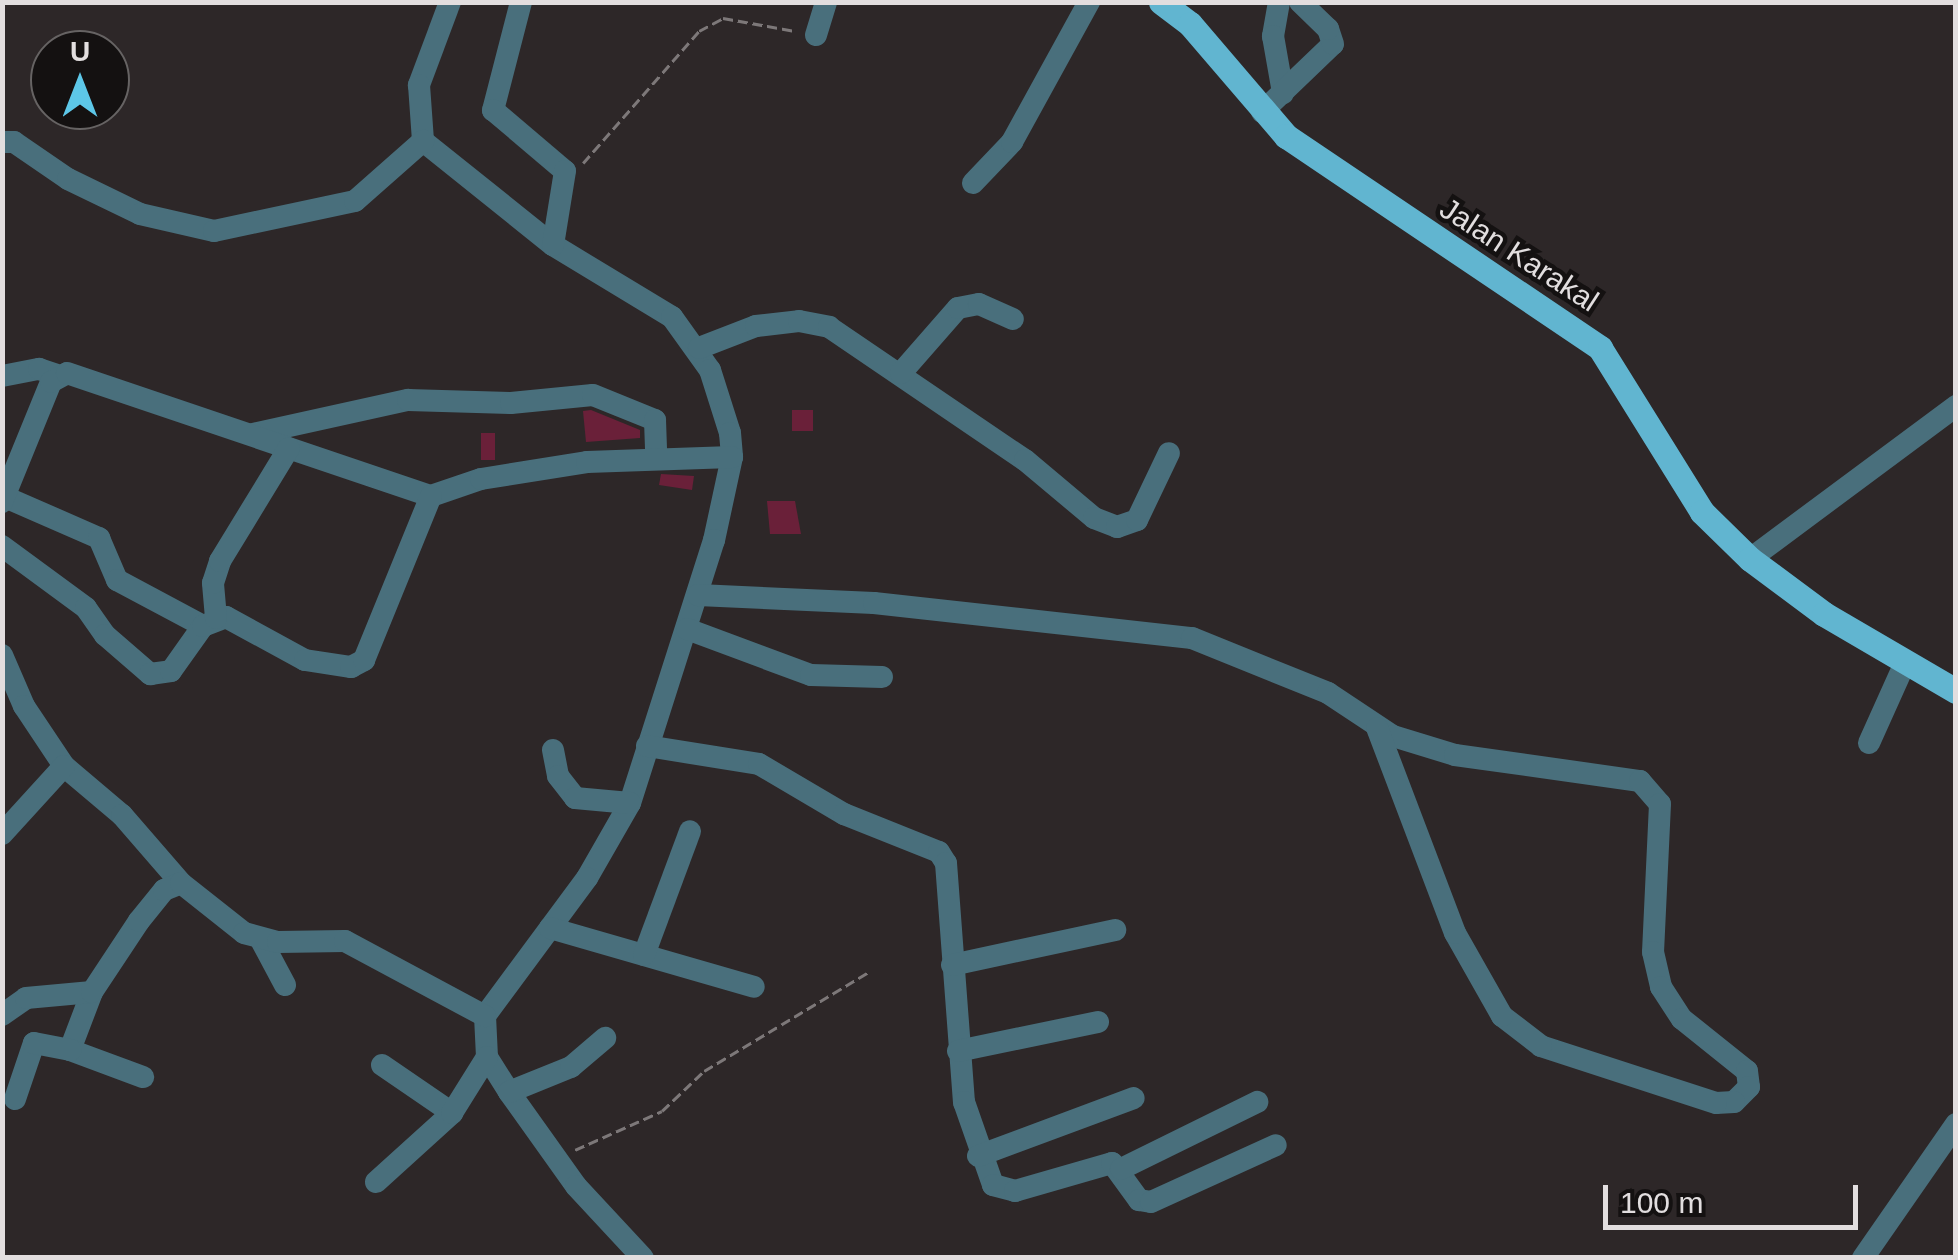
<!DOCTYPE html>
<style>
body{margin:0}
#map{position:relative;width:1958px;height:1260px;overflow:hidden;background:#2d2728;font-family:Helvetica,sans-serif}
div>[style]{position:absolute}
.building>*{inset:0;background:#6a2039;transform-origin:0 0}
.path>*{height:2.5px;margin-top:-1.25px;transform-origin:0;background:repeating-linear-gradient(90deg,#7d7879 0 10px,transparent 0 15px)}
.minor>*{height:22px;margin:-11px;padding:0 11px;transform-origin:11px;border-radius:11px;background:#496f7c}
.major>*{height:25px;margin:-12.5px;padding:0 12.5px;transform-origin:12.5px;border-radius:12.5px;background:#61b5d0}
span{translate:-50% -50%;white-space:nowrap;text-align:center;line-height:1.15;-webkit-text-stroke:9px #141111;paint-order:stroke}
.street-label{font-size:30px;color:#e2dedf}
.frame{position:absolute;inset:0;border:5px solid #e2dedf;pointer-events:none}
.north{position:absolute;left:30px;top:30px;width:100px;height:100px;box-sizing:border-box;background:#141111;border:2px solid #666363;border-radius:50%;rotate:0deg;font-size:28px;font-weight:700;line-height:40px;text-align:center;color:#e2dedf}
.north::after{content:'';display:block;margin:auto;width:35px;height:45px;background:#5dc7e8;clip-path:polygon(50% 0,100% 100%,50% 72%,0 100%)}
.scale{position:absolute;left:1603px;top:1185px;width:255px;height:45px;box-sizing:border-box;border:5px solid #e2dedf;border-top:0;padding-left:12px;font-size:30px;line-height:35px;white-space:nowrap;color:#e2dedf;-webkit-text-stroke:8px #141111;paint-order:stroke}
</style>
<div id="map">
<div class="building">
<i style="clip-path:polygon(591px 410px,640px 430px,640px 438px,586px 442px,583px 411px)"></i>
<i style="left:792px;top:410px;width:21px;height:21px"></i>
<i style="left:481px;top:433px;width:14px;height:27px"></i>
<i style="clip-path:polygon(661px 474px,694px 476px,692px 490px,659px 485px)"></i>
<i style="clip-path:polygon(767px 501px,795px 501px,801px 534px,770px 534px)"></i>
</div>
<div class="path">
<i style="left:583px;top:163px;width:176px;rotate:-48.7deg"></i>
<i style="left:699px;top:31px;width:27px;rotate:-28deg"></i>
<i style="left:723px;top:18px;width:73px;rotate:10.2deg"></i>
<i style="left:575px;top:1150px;width:95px;rotate:-24.1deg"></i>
<i style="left:662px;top:1111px;width:58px;rotate:-43.6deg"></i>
<i style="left:704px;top:1071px;width:192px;rotate:-31deg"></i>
</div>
<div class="minor">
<i style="left:450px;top:2px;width:89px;rotate:110.5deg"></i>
<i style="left:419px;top:85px;width:56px;rotate:85.9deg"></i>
<i style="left:423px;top:141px;width:166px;rotate:38.7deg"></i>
<i style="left:553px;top:245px;width:139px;rotate:31.2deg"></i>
<i style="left:672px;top:317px;width:65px;rotate:54.4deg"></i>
<i style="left:710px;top:370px;width:66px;rotate:72.4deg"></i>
<i style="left:730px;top:433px;width:24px;rotate:85deg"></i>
<i style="left:732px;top:457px;width:85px;rotate:102.2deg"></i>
<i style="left:714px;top:540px;width:276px;rotate:107.7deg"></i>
<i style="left:630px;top:803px;width:86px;rotate:119.8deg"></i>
<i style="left:587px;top:878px;width:172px;rotate:126.5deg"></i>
<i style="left:485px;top:1016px;width:41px;rotate:87.2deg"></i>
<i style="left:487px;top:1057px;width:41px;rotate:57.8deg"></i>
<i style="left:509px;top:1092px;width:115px;rotate:54.5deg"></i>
<i style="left:576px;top:1186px;width:98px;rotate:47.1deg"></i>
<i style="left:521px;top:2px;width:112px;rotate:104.5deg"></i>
<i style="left:493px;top:110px;width:94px;rotate:40.3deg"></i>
<i style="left:565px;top:171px;width:75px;rotate:99.2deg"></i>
<i style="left:1279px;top:2px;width:35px;rotate:100deg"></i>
<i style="left:1273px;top:36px;width:58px;rotate:80deg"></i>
<i style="left:816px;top:35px;width:34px;rotate:-73deg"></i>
<i style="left:1262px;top:112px;width:98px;rotate:-43.8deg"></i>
<i style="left:1333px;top:44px;width:16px;rotate:-108deg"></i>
<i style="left:1328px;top:29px;width:39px;rotate:-136deg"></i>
<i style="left:2px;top:142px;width:12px"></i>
<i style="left:14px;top:142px;width:65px;rotate:34.4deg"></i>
<i style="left:68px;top:179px;width:80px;rotate:25.9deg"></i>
<i style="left:140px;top:214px;width:76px;rotate:12.9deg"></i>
<i style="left:214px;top:231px;width:144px;rotate:-12deg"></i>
<i style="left:355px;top:201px;width:91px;rotate:-41.4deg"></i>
<i style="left:973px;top:183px;width:57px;rotate:-46.4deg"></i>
<i style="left:1012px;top:142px;width:160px;rotate:-61.2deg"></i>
<i style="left:699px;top:348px;width:61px;rotate:-21.1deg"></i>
<i style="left:756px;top:326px;width:43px;rotate:-6.6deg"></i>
<i style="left:799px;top:321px;width:31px;rotate:11deg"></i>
<i style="left:829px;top:327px;width:237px;rotate:34.2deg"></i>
<i style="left:1025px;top:460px;width:90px;rotate:40deg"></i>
<i style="left:1094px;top:518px;width:25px;rotate:21deg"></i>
<i style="left:1117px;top:527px;width:21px;rotate:-19deg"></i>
<i style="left:1137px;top:520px;width:74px;rotate:-64.5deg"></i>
<i style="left:901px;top:373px;width:86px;rotate:-48.8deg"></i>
<i style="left:958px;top:308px;width:21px;rotate:-11deg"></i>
<i style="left:979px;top:304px;width:37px;rotate:24deg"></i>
<i style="left:2px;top:376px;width:38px;rotate:-11deg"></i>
<i style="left:39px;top:369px;width:19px;rotate:18deg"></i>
<i style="left:253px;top:434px;width:159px;rotate:-12.4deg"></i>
<i style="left:408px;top:400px;width:103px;rotate:1.7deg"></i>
<i style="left:511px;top:403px;width:82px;rotate:-5.6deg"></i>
<i style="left:593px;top:395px;width:67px;rotate:22deg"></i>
<i style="left:655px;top:420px;width:37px;rotate:88deg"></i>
<i style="left:5px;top:497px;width:103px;rotate:23.6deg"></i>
<i style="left:99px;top:538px;width:46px;rotate:66.8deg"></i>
<i style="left:117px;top:580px;width:98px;rotate:28.1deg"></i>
<i style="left:2px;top:502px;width:130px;rotate:-67.8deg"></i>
<i style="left:51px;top:382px;width:18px;rotate:-29deg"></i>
<i style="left:67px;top:373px;width:384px;rotate:18.7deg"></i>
<i style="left:431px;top:496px;width:53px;rotate:-18.8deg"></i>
<i style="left:481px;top:479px;width:107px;rotate:-9.1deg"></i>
<i style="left:587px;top:462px;width:145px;rotate:-2deg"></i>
<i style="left:2px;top:546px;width:104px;rotate:36.4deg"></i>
<i style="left:86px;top:608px;width:33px;rotate:55deg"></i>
<i style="left:105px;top:635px;width:60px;rotate:40.9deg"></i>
<i style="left:150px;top:674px;width:21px;rotate:-8deg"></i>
<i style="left:171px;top:671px;width:55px;rotate:-54.6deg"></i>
<i style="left:203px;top:626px;width:25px;rotate:-21deg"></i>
<i style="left:226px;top:617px;width:90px;rotate:28.6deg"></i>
<i style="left:305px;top:660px;width:47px;rotate:8.7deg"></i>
<i style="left:351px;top:667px;width:15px;rotate:-28deg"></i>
<i style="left:364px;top:660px;width:177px;rotate:-67.8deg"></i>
<i style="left:1750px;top:559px;width:257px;rotate:-36.6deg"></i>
<i style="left:698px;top:595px;width:176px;rotate:2.6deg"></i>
<i style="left:874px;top:603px;width:320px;rotate:6.3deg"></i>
<i style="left:1192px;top:638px;width:147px;rotate:22deg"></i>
<i style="left:1328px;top:693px;width:78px;rotate:33.5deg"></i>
<i style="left:1393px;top:736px;width:65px;rotate:17deg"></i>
<i style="left:1455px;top:755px;width:187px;rotate:8deg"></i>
<i style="left:1640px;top:781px;width:30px;rotate:49deg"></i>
<i style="left:1660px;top:804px;width:148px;rotate:92.7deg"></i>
<i style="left:1653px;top:952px;width:36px;rotate:77deg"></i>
<i style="left:1661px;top:987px;width:38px;rotate:57deg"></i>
<i style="left:1682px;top:1019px;width:83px;rotate:38.7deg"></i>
<i style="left:1747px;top:1071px;width:16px;rotate:83deg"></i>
<i style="left:1749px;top:1087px;width:21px;rotate:135deg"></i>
<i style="left:1734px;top:1102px;width:18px;rotate:177deg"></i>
<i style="left:1716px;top:1103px;width:184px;rotate:-162deg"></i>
<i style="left:1541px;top:1046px;width:49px;rotate:-142.4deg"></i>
<i style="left:1502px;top:1016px;width:95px;rotate:-119.5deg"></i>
<i style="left:1455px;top:933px;width:219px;rotate:-110.8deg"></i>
<i style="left:216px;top:618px;width:35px;rotate:-95deg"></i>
<i style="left:213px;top:583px;width:23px;rotate:-72deg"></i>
<i style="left:220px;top:561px;width:132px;rotate:-58.6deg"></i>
<i style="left:687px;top:629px;width:132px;rotate:20.4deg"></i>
<i style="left:811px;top:675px;width:71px;rotate:1.6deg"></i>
<i style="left:2px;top:655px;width:56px;rotate:66.7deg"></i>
<i style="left:24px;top:706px;width:72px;rotate:56.3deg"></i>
<i style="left:64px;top:766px;width:76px;rotate:40.2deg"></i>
<i style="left:122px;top:815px;width:90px;rotate:49.1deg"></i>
<i style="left:1869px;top:743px;width:88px;rotate:-65.8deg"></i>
<i style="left:647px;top:746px;width:113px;rotate:9.1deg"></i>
<i style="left:759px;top:764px;width:99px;rotate:30.5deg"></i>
<i style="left:844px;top:814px;width:102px;rotate:21.8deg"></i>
<i style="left:939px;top:852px;width:13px;rotate:58deg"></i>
<i style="left:946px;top:863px;width:240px;rotate:85.7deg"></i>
<i style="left:964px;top:1102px;width:88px;rotate:70.7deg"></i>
<i style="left:993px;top:1185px;width:23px;rotate:15deg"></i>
<i style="left:1015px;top:1191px;width:101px;rotate:-16.1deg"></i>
<i style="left:1112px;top:1163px;width:46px;rotate:53.9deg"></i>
<i style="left:1139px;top:1200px;width:12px;rotate:9deg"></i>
<i style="left:1151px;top:1202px;width:137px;rotate:-24.5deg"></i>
<i style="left:553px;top:750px;width:26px;rotate:79deg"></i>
<i style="left:558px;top:776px;width:28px;rotate:52deg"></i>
<i style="left:575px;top:798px;width:55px;rotate:5.2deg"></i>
<i style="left:2px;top:834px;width:92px;rotate:-47.6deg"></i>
<i style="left:550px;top:928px;width:212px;rotate:16.1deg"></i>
<i style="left:261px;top:940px;width:51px;rotate:61.9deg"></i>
<i style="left:644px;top:955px;width:132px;rotate:-69.6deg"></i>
<i style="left:952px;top:965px;width:167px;rotate:-12.1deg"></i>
<i style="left:92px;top:992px;width:62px;rotate:110.8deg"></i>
<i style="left:70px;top:1050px;width:78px;rotate:20.3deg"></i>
<i style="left:2px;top:1015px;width:29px;rotate:-35deg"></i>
<i style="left:26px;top:998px;width:66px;rotate:-5.2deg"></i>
<i style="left:92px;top:992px;width:85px;rotate:-56.5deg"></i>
<i style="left:139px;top:921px;width:40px;rotate:-51deg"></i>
<i style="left:164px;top:890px;width:18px;rotate:-22deg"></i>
<i style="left:181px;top:883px;width:80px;rotate:38.4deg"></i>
<i style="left:244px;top:933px;width:35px;rotate:15deg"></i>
<i style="left:278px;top:942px;width:67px;rotate:-0.9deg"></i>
<i style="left:345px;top:941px;width:159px;rotate:28.2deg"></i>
<i style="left:958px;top:1051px;width:143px;rotate:-11.7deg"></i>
<i style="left:382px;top:1065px;width:85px;rotate:34.4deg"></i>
<i style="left:509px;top:1092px;width:67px;rotate:-22deg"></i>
<i style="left:571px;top:1067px;width:45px;rotate:-40.5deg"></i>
<i style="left:15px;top:1099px;width:59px;rotate:-71.3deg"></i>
<i style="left:34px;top:1043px;width:37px;rotate:11deg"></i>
<i style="left:978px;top:1156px;width:166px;rotate:-20.4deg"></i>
<i style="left:1121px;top:1169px;width:152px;rotate:-26.2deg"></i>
<i style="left:376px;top:1182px;width:103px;rotate:-42.2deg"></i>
<i style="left:452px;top:1113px;width:66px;rotate:-58deg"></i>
<i style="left:1863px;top:1258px;width:163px;rotate:-55.2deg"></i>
</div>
<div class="major">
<i style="left:1161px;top:2px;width:36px;rotate:37deg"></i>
<i style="left:1190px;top:24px;width:148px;rotate:49.4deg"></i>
<i style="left:1286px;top:136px;width:379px;rotate:34deg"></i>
<i style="left:1600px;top:348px;width:193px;rotate:58.1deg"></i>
<i style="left:1702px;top:512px;width:67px;rotate:44.4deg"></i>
<i style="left:1750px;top:559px;width:92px;rotate:36.6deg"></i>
<i style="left:1824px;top:614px;width:153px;rotate:30.3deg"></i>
</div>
<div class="street-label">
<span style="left:1519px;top:255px;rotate:33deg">Jalan Karakal</span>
</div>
<div class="frame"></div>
<div class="north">U</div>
<div class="scale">100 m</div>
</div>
